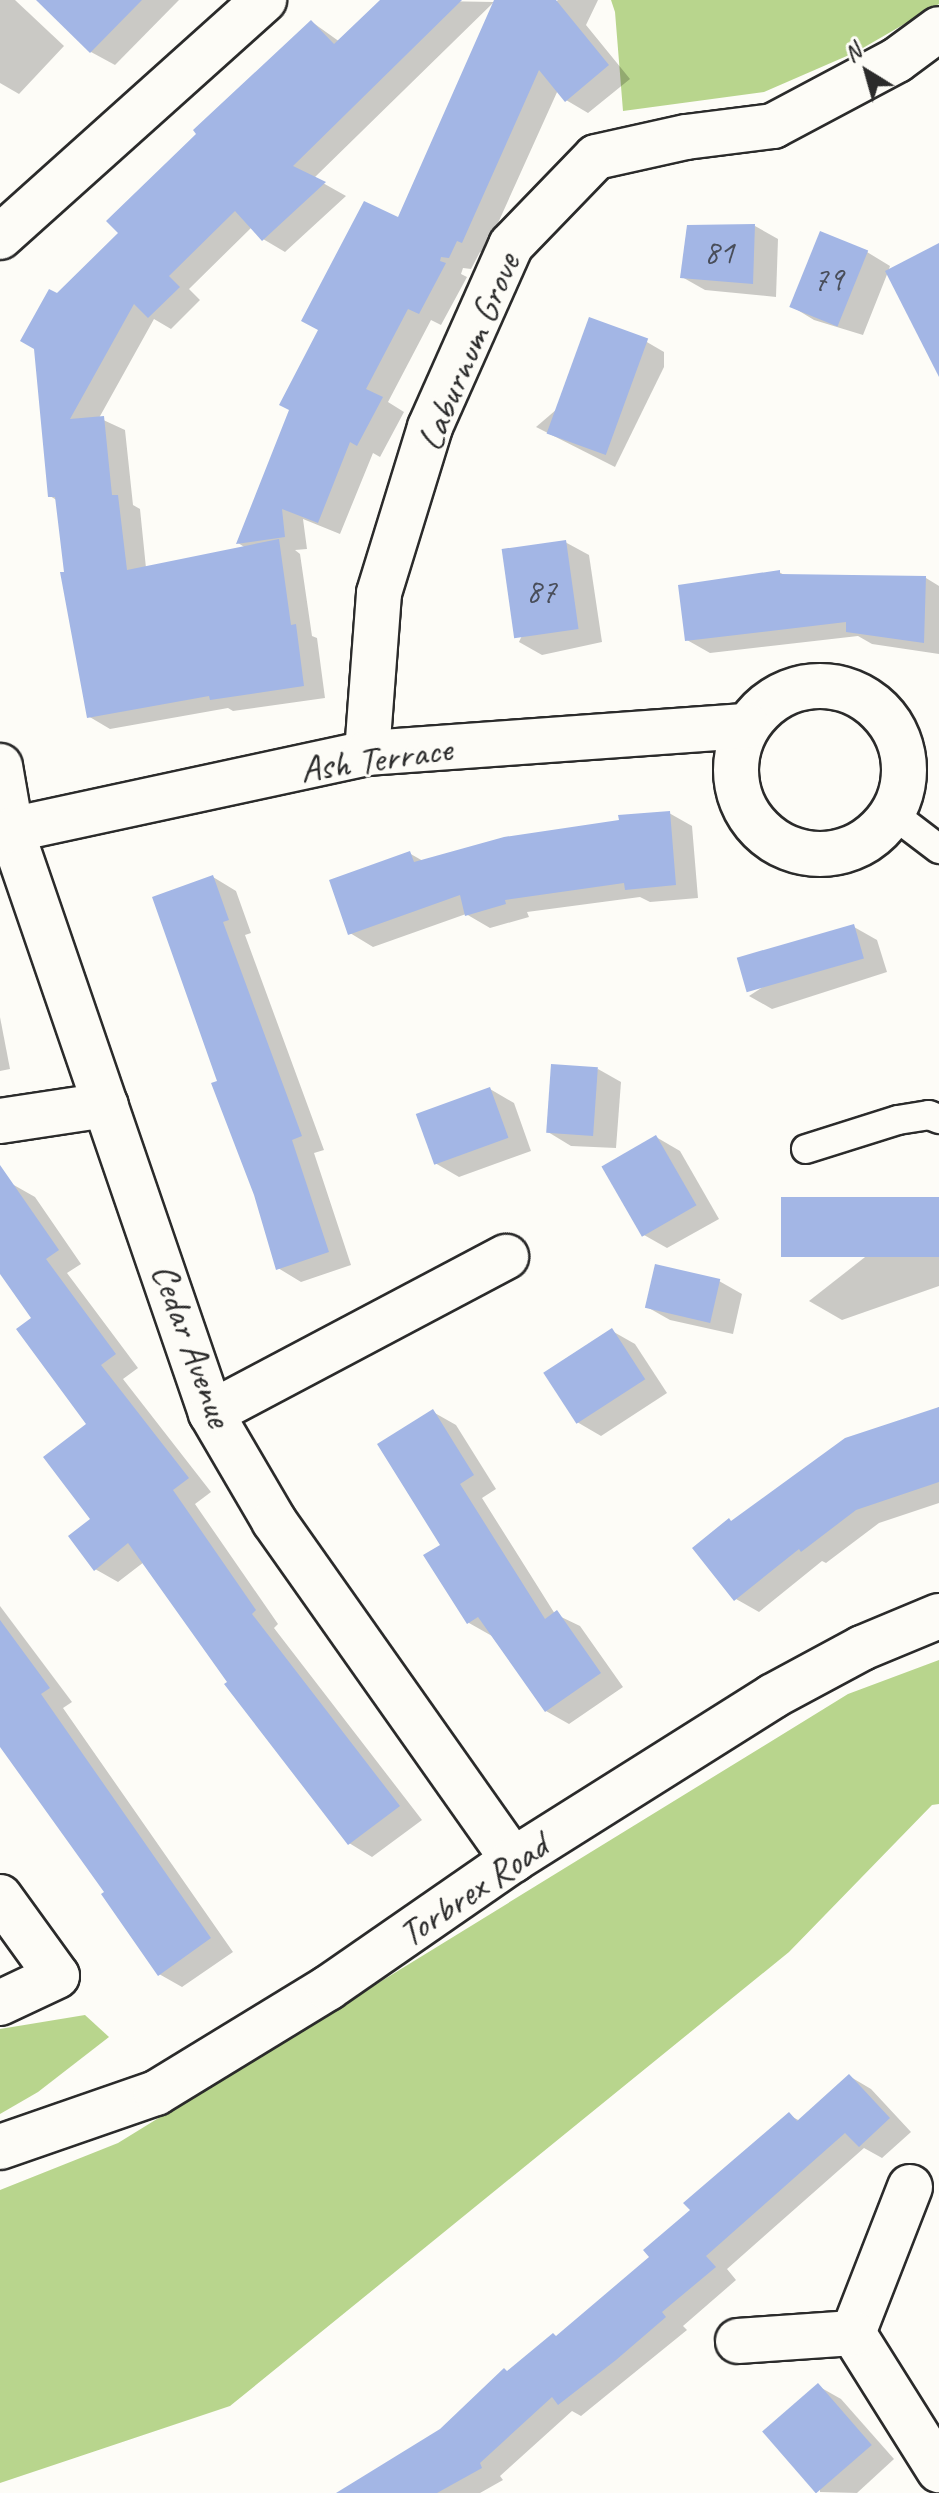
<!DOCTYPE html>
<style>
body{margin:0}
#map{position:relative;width:939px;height:2493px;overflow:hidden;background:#fdfcf7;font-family:Caveat,sans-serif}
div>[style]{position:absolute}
.green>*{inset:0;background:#b8d58d}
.shadow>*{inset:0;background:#0003}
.building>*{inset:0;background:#a3b6e5;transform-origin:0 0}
.roads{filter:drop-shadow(2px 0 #2b2b2b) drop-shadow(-2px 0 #2b2b2b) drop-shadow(0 2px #2b2b2b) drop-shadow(0 -2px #2b2b2b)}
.service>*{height:28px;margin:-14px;padding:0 14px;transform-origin:14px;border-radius:14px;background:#fdfcf7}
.minor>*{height:44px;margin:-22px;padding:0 22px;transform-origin:22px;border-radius:22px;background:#fdfcf7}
.minor>.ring{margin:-22px;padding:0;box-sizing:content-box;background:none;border:44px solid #fdfcf7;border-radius:50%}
.tertiary>*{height:44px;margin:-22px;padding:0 22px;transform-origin:22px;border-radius:22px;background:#fdfcf7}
span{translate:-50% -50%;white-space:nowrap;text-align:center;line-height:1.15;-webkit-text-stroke:6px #fdfcf7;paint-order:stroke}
.number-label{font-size:34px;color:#494e5a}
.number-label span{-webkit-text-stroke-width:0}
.street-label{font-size:38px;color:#2b2b2b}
.north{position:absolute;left:827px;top:32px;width:80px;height:80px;-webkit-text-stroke:6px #fdfcf7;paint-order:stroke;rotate:323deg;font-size:22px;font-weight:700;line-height:32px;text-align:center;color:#2b2b2b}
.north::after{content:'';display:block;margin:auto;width:28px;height:36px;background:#2b2b2b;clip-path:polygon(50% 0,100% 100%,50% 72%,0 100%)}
</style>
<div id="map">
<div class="green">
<i style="clip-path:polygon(611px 0,939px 0,939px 4px,856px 52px,764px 92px,623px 111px,615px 12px)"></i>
<i style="clip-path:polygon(939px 1660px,939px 1804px,932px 1805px,789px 1952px,230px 2406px,0 2483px,0 2190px,118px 2143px,848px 1694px)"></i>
<i style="clip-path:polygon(85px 2015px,109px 2037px,38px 2092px,0 2114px,0 2029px)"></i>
</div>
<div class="shadow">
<i style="clip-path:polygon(0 0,15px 0,64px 46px,19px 94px,0 83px)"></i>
<i style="clip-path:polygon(48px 0,179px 0,115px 65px,91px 52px,43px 5px)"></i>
<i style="clip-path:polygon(383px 0,494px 2px,314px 178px,346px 196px,285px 252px,263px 239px,252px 227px,189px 289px,200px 300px,171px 329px,154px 319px,99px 418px,125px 430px,133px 505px,140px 509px,146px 568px,246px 548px,238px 543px,399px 220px,522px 30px,558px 0,598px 0,586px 25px,630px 79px,588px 113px,566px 100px,558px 90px,484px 254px,480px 252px,471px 269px,463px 268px,461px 274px,467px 277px,441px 325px,431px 320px,388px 402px,404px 412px,380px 457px,373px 453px,340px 534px,303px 519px,307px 549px,295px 550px,300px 554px,312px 636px,317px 638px,325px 698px,233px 711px,228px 708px,110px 729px,88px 716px,58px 501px,50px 496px,57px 296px,121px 233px,312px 22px,340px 42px)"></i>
<i style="clip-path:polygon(755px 226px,778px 239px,776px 297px,705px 290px,682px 277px)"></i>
<i style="clip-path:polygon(939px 248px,939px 351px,888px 272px,863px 335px,814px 320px,791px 306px,867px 252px,890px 266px,888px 272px)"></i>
<i style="clip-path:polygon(640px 338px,664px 352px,664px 367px,615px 467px,536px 427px)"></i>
<i style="clip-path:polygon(565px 542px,589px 555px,602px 642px,542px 655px,519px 642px)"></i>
<i style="clip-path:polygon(779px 572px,786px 576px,926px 578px,939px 586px,939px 654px,872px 644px,858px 636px,710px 653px,687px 640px)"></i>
<i style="clip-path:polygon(669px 813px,692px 826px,698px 898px,650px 902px,640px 897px,527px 912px,529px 917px,490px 928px,466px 914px,373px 947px,350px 933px,409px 853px,423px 861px)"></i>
<i style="clip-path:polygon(213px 877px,236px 891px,251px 933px,245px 935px,324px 1150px,314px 1153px,351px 1265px,301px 1282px,278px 1268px,219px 1082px)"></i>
<i style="clip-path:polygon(854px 927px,877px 940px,887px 972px,772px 1009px,749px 996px)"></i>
<i style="clip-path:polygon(0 1017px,10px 1069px,0 1071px)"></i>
<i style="clip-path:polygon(598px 1069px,621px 1082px,616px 1148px,571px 1146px,548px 1132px)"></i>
<i style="clip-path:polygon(490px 1089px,514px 1103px,531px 1151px,459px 1177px,435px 1163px)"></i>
<i style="clip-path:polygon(656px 1137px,680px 1151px,719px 1219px,667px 1248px,644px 1235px,605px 1167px)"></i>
<i style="clip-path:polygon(12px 1184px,35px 1197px,81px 1264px,67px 1273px,138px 1368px,123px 1379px,211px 1492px,195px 1504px,278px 1624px,274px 1628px,422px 1820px,372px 1857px,349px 1843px,144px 1562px,118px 1582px,95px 1569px,89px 1424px,34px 1318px,0 1271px,0 1192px)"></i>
<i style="clip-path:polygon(939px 1199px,939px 1286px,842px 1320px,809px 1301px)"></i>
<i style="clip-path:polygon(719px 1281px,742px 1294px,733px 1334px,670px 1320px,647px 1307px)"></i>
<i style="clip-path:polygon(612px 1331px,635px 1344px,667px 1393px,601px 1436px,577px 1422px)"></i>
<i style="clip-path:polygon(939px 1407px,939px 1503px,879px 1523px,826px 1563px,822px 1561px,759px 1612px,736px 1599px,733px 1523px)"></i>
<i style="clip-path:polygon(433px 1412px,456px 1425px,496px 1489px,482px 1498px,555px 1614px,580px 1626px,623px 1687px,569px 1724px,546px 1711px,492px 1636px,469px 1623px,443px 1545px)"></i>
<i style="clip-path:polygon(0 1606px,72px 1702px,63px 1708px,233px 1952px,182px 1987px,159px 1974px,0 1731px)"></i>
<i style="clip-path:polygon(849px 2076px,871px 2089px,911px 2132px,882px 2158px,864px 2148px,727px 2269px,736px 2280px,683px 2326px,687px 2330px,581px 2416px,572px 2411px,500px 2476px,503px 2480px,480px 2493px,340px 2493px,441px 2431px,508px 2373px,558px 2338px,652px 2257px,692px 2210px,789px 2115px,800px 2121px)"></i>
<i style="clip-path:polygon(818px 2386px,841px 2399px,894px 2459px,857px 2493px,820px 2492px)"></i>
</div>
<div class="building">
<i style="clip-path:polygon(36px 0,142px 0,90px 53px)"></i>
<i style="clip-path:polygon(380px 0,462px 0,293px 166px,326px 182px,262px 241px,235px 211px,169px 276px,180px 287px,148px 318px,134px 304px,70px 419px,104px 416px,112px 495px,118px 495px,127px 570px,279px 539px,291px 625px,296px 624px,304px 686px,210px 700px,209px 696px,87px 718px,60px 572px,64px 572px,55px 497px,48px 497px,34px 349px,20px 341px,49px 289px,57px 293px,118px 233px,106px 221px,196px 134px,193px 130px,311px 20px,334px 44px)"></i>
<i style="clip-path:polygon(494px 0,556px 0,609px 65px,565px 102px,539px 70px,462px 243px,457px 241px,449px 258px,441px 257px,440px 261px,446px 263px,419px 314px,408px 309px,366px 389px,383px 397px,357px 446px,350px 442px,318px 523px,282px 509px,285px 537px,236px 544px,289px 410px,279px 405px,318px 330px,301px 321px,364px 201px,398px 217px)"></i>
<i style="clip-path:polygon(755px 224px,753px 284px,680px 278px,687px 225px)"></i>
<i style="left:820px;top:231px;width:52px;height:82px;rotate:22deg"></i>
<i style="clip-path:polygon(939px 243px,939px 377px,885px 271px)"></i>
<i style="left:589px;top:317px;width:63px;height:124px;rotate:20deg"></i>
<i style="left:566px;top:540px;width:90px;height:65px;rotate:82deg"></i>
<i style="clip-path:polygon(780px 570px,780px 574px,926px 576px,924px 643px,846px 632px,846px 622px,685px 641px,678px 585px)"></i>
<i style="clip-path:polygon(670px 811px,676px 885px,625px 890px,624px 883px,505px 900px,506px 904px,465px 916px,460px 895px,348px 935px,329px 880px,410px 851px,414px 862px,504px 837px,619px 820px,618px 815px)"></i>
<i style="clip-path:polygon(213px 875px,229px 920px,223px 922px,302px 1136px,292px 1140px,329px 1252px,276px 1270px,254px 1195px,211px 1083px,217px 1081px,152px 897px)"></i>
<i style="left:854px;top:924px;width:36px;height:122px;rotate:74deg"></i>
<i style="left:551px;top:1064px;width:47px;height:69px;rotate:4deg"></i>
<i style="left:490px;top:1087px;width:54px;height:79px;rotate:70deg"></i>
<i style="left:656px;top:1135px;width:81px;height:63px;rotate:60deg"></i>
<i style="clip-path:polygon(0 1165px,59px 1250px,46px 1259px,116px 1354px,101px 1365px,189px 1478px,173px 1490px,256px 1610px,252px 1614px,400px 1806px,348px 1845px,224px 1684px,227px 1682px,128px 1543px,94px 1571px,68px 1536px,90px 1519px,43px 1457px,86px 1424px,16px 1329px,31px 1318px,0 1274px)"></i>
<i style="left:939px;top:1197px;width:60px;height:158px;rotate:90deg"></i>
<i style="left:655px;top:1264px;width:67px;height:45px;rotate:13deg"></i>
<i style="left:612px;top:1328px;width:61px;height:82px;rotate:57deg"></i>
<i style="clip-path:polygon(939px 1407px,939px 1482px,856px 1510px,801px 1552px,799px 1549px,734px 1601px,692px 1548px,729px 1518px,731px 1521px,845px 1438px)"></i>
<i style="clip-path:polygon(433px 1409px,474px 1475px,460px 1484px,545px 1619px,557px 1610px,601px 1673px,545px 1712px,478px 1617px,467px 1624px,423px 1555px,440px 1545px,377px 1444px)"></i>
<i style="clip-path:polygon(0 1620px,50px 1688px,41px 1694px,211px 1938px,158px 1976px,101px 1894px,104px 1892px,0 1747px)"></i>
<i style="clip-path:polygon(849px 2074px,890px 2118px,859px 2147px,845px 2133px,706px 2256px,716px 2267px,662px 2312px,666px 2317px,616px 2360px,558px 2405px,552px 2397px,480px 2463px,482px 2468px,437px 2493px,336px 2493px,440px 2429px,504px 2368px,507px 2371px,553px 2333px,556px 2336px,649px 2257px,643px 2250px,690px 2210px,683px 2203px,789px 2112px,797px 2121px)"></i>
<i style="left:818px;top:2383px;width:82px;height:74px;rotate:49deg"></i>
</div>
<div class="roads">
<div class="service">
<i style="left:893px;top:814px;width:58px;rotate:37.3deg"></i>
<i style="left:806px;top:1149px;width:96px;rotate:-17.5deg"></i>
<i style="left:898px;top:1120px;width:31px;rotate:-9deg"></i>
<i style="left:929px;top:1115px;width:11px;rotate:22deg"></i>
</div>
<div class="minor">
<i style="left:0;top:237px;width:355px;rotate:-41.9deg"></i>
<i class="ring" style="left:736px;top:686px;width:124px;height:124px"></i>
<i style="left:367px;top:753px;width:160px;rotate:-85.7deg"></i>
<i style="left:379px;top:593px;width:174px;rotate:-72.9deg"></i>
<i style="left:430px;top:427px;width:199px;rotate:-66deg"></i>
<i style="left:511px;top:245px;width:122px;rotate:-46deg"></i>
<i style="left:596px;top:157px;width:92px;rotate:-12.5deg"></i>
<i style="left:686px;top:137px;width:88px;rotate:-7.2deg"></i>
<i style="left:773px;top:126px;width:140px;rotate:-28deg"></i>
<i style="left:897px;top:60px;width:52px;rotate:-36.4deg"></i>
<i style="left:0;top:766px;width:65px;rotate:80.2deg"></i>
<i style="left:11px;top:830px;width:616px;rotate:71.07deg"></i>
<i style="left:211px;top:1413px;width:125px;rotate:59.7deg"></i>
<i style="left:274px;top:1521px;width:415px;rotate:54.8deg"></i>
<i style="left:11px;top:830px;width:364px;rotate:-12.2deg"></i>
<i style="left:367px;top:753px;width:381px;rotate:-4.1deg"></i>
<i style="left:0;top:1121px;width:107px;rotate:-8.6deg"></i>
<i style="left:211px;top:1413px;width:334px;rotate:-27.9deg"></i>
<i style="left:0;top:1897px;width:97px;rotate:54.2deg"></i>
<i style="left:57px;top:1976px;width:63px;rotate:154.7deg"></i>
<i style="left:910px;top:2187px;width:157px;rotate:111.3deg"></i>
<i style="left:853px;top:2333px;width:162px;rotate:57.9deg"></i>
<i style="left:738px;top:2341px;width:115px;rotate:-4deg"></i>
</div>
<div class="tertiary">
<i style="left:0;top:2147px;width:165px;rotate:-19.1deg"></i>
<i style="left:156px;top:2093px;width:202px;rotate:-31.4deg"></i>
<i style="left:328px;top:1988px;width:225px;rotate:-34.7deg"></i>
<i style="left:513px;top:1860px;width:307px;rotate:-32.2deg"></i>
<i style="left:773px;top:1696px;width:101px;rotate:-28.3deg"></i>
<i style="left:862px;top:1648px;width:83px;rotate:-22.6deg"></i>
</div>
</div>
<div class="number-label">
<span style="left:719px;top:252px">81</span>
<span style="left:828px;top:279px">79</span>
<span style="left:541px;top:591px">87</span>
</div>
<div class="street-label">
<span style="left:468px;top:352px;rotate:-67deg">Laburnum Grove</span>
<span style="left:376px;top:759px;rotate:-8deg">Ash Terrace</span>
<span style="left:192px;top:1345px;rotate:70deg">Cedar Avenue</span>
<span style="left:473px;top:1890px;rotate:-34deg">Torbrex Road</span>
</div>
<div class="north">N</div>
</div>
